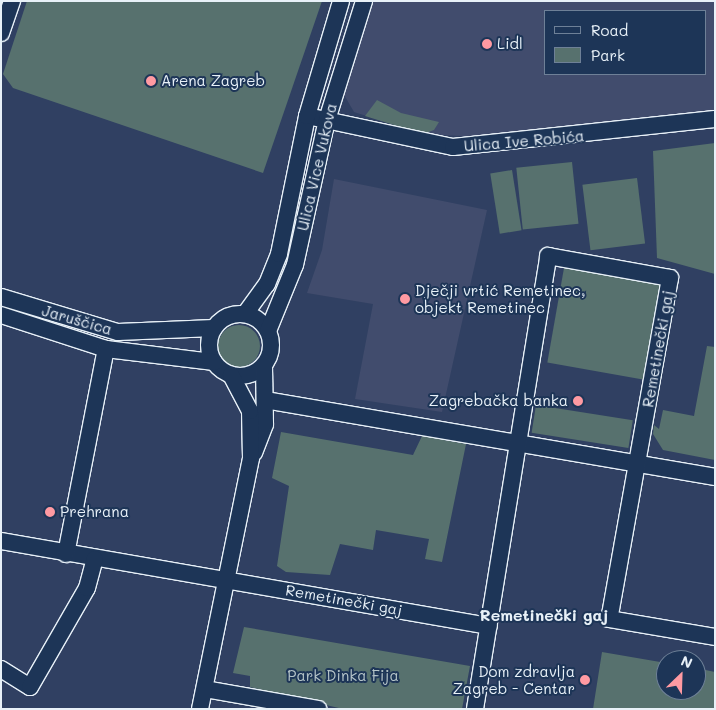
<!DOCTYPE html>
<meta charset="utf-8">
<style>
body{margin:0}
#map{position:relative;width:716px;height:710px;overflow:hidden;background:#304062;font-family:Mali,sans-serif}
div>[style]{position:absolute}
.built>*{inset:0;background:#414c6d}
.green>*{inset:0;background:#57716e;transform-origin:0 0}
.round{border-radius:50%}
.roads{filter:drop-shadow(1px 0 #e8f1f8) drop-shadow(-1px 0 #e8f1f8) drop-shadow(0 1px #e8f1f8) drop-shadow(0 -1px #e8f1f8)}
.minor>*{height:16px;margin:-8px;padding:0 8px;transform-origin:8px;border-radius:8px;background:#1d3557}
.minor>.ring{margin:-8px;padding:0;box-sizing:content-box;background:none;border:16px solid #1d3557;border-radius:50%}
.dots>*{width:14px;height:14px;translate:-50% -50%;box-sizing:border-box;border:2px solid #1d3557;border-radius:50%}
span{translate:-50% -50%;white-space:nowrap;text-align:center;line-height:1.15;-webkit-text-stroke:4px #1d3557;paint-order:stroke}
.poi-label{font-size:15px;color:#e8f1f8}
.left{translate:0 -50%;text-align:left}
.right{translate:-100% -50%;text-align:right}
.street-label{font-size:15px;color:#e8f1f8}
.park-label{font-size:15px;color:#b5c4c8}
.neighbourhood-label{font-size:16px;color:#e8f1f8;font-weight:700}
.frame{position:absolute;inset:0;border:2px solid #e8f1f8;pointer-events:none}
.legend{position:absolute;left:544px;top:10px;width:162px;height:65px;box-sizing:border-box;background:#1d3557;border:1px solid #6e8097;margin:0;padding:6px 9px;list-style:none;font-size:15px;color:#e8f1f8}
.legend li{display:flex;align-items:center;gap:10px;height:25px}
.legend b{width:25px;border:1px solid #6e8097}
.north{position:absolute;left:656px;top:650px;width:50px;height:50px;box-sizing:border-box;background:#1d3557;border:1px solid #6e8097;border-radius:50%;rotate:24deg;font-size:14px;font-weight:700;line-height:20px;text-align:center;color:#e8f1f8}
.north::after{content:'';display:block;margin:auto;width:18px;height:22px;background:#ff9aa2;clip-path:polygon(50% 0,100% 100%,50% 72%,0 100%)}
</style>
<div id="map">
<div class="built">
<i style="clip-path:polygon(evenodd,371px 1px,715px 1px,715px 112px,480px 137px,423px 134px,354px 112px,343px 93px,371px 1px,545px 11px,705px 11px,705px 74px,545px 74px,545px 11px)"></i>
<i style="clip-path:polygon(334px 179px,487px 210px,442px 412px,355px 399px,373px 304px,307px 293px,322px 250px)"></i>
</div>
<div class="green">
<i style="clip-path:polygon(27px 1px,322px 1px,263px 173px,13px 88px,3px 74px)"></i>
<i style="clip-path:polygon(377px 100px,401px 113px,439px 122px,434px 130px,423px 134px,365px 116px)"></i>
<i style="clip-path:polygon(715px 143px,715px 274px,657px 258px,653px 151px)"></i>
<i style="left:572px;top:162px;width:62px;height:56px;rotate:84deg"></i>
<i style="left:512px;top:170px;width:61px;height:22px;rotate:81deg"></i>
<i style="left:637px;top:178px;width:66px;height:55px;rotate:83deg"></i>
<i style="left:564px;top:268px;width:97px;height:96px;rotate:10deg"></i>
<i class="round" style="left:218px;top:325px;width:42px;height:42px"></i>
<i style="clip-path:polygon(707px 346px,715px 347px,715px 460px,663px 450px,653px 434px,654px 425px,659px 429px,663px 410px,694px 416px)"></i>
<i style="left:536px;top:405px;width:98px;height:28px;rotate:9deg"></i>
<i style="clip-path:polygon(281px 432px,413px 455px,422px 436px,466px 444px,442px 562px,425px 559px,429px 539px,376px 530px,373px 550px,340px 544px,330px 575px,286px 572px,277px 566px,289px 486px,272px 478px)"></i>
<i style="clip-path:polygon(244px 627px,470px 666px,462px 709px,343px 709px,250px 687px,250px 676px,233px 673px)"></i>
<i style="clip-path:polygon(602px 652px,666px 663px,666px 690px,696px 690px,696px 668px,715px 672px,715px 709px,593px 709px)"></i>
</div>
<div class="roads">
<div class="minor">
<i style="left:1px;top:33px;width:34px;rotate:-71deg"></i>
<i style="left:307px;top:116px;width:149px;rotate:12deg"></i>
<i style="left:453px;top:147px;width:263px;rotate:-6.1deg"></i>
<i style="left:1px;top:297px;width:122px;rotate:16.7deg"></i>
<i style="left:118px;top:332px;width:96px;rotate:-2.4deg"></i>
<i style="left:245px;top:314px;width:37px;rotate:-54deg"></i>
<i style="left:267px;top:284px;width:32px;rotate:-68deg"></i>
<i style="left:279px;top:254px;width:141px;rotate:-78.5deg"></i>
<i style="left:307px;top:116px;width:120px;rotate:-73.5deg"></i>
<i class="ring" style="left:209px;top:314px;width:46px;height:46px"></i>
<i style="left:1px;top:315px;width:110px;rotate:17.9deg"></i>
<i style="left:106px;top:349px;width:109px;rotate:6.9deg"></i>
<i style="left:268px;top:331px;width:71px;rotate:-67.8deg"></i>
<i style="left:295px;top:265px;width:148px;rotate:-77.6deg"></i>
<i style="left:327px;top:120px;width:125px;rotate:-72.7deg"></i>
<i style="left:265px;top:400px;width:457px;rotate:9.7deg"></i>
<i style="left:254px;top:453px;width:31px;rotate:-69deg"></i>
<i style="left:265px;top:424px;width:59px;rotate:-91deg"></i>
<i style="left:1px;top:541px;width:495px;rotate:9.9deg"></i>
<i style="left:66px;top:554px;width:209px;rotate:-79deg"></i>
<i style="left:1px;top:669px;width:34px;rotate:32deg"></i>
<i style="left:30px;top:687px;width:114px;rotate:-60.1deg"></i>
<i style="left:87px;top:588px;width:30px;rotate:-75deg"></i>
<i style="left:205px;top:689px;width:115px;rotate:10deg"></i>
<i style="left:200px;top:709px;width:256px;rotate:-78.5deg"></i>
<i style="left:251px;top:458px;width:47px;rotate:-91.2deg"></i>
<i style="left:250px;top:411px;width:41px;rotate:-117.8deg"></i>
<i style="left:475px;top:709px;width:459px;rotate:-80.8deg"></i>
<i style="left:548px;top:256px;width:124px;rotate:10.2deg"></i>
<i style="left:670px;top:278px;width:346px;rotate:100.1deg"></i>
<i style="left:609px;top:619px;width:108px;rotate:9.6deg"></i>
</div>
</div>
<div class="dots">
<i style="left:487px;top:44px;background:#ff9aa2"></i>
<i style="left:151px;top:81px;background:#ff9aa2"></i>
<i style="left:405px;top:299px;background:#ff9aa2"></i>
<i style="left:578px;top:401px;background:#ff9aa2"></i>
<i style="left:50px;top:512px;background:#ff9aa2"></i>
<i style="left:585px;top:680px;background:#ff9aa2"></i>
</div>
<div class="poi-label">
<span class="left" style="left:497px;top:44px">Lidl</span>
<span class="left" style="left:161px;top:81px">Arena Zagreb</span>
<span class="left" style="left:415px;top:299px">Dječji vrtić Remetinec,<br>objekt Remetinec</span>
<span class="right" style="left:568px;top:401px">Zagrebačka banka</span>
<span class="left" style="left:60px;top:512px">Prehrana</span>
<span class="right" style="left:575px;top:680px">Dom zdravlja<br>Zagreb - Centar</span>
</div>
<div class="street-label">
<span style="left:524px;top:141px;rotate:-5deg">Ulica Ive Robića</span>
<span style="left:317px;top:167px;rotate:-77deg">Ulica Vice Vukova</span>
<span style="left:77px;top:320px;rotate:16deg">Jaruščica</span>
<span style="left:658px;top:349px;rotate:-80deg">Remetinečki gaj</span>
<span style="left:344px;top:600px;rotate:10deg">Remetinečki gaj</span>
</div>
<div class="park-label">
<span style="left:343px;top:676px">Park Dinka Fija</span>
</div>
<div class="neighbourhood-label">
<span style="left:544px;top:615px">Remetinečki gaj</span>
</div>
<div class="frame"></div>
<ul class="legend">
<li><b style="height:6px;background:#1d3557"></b>Road</li>
<li><b style="height:14px;background:#57716e"></b>Park</li>
</ul>
<div class="north">N</div>
</div>
